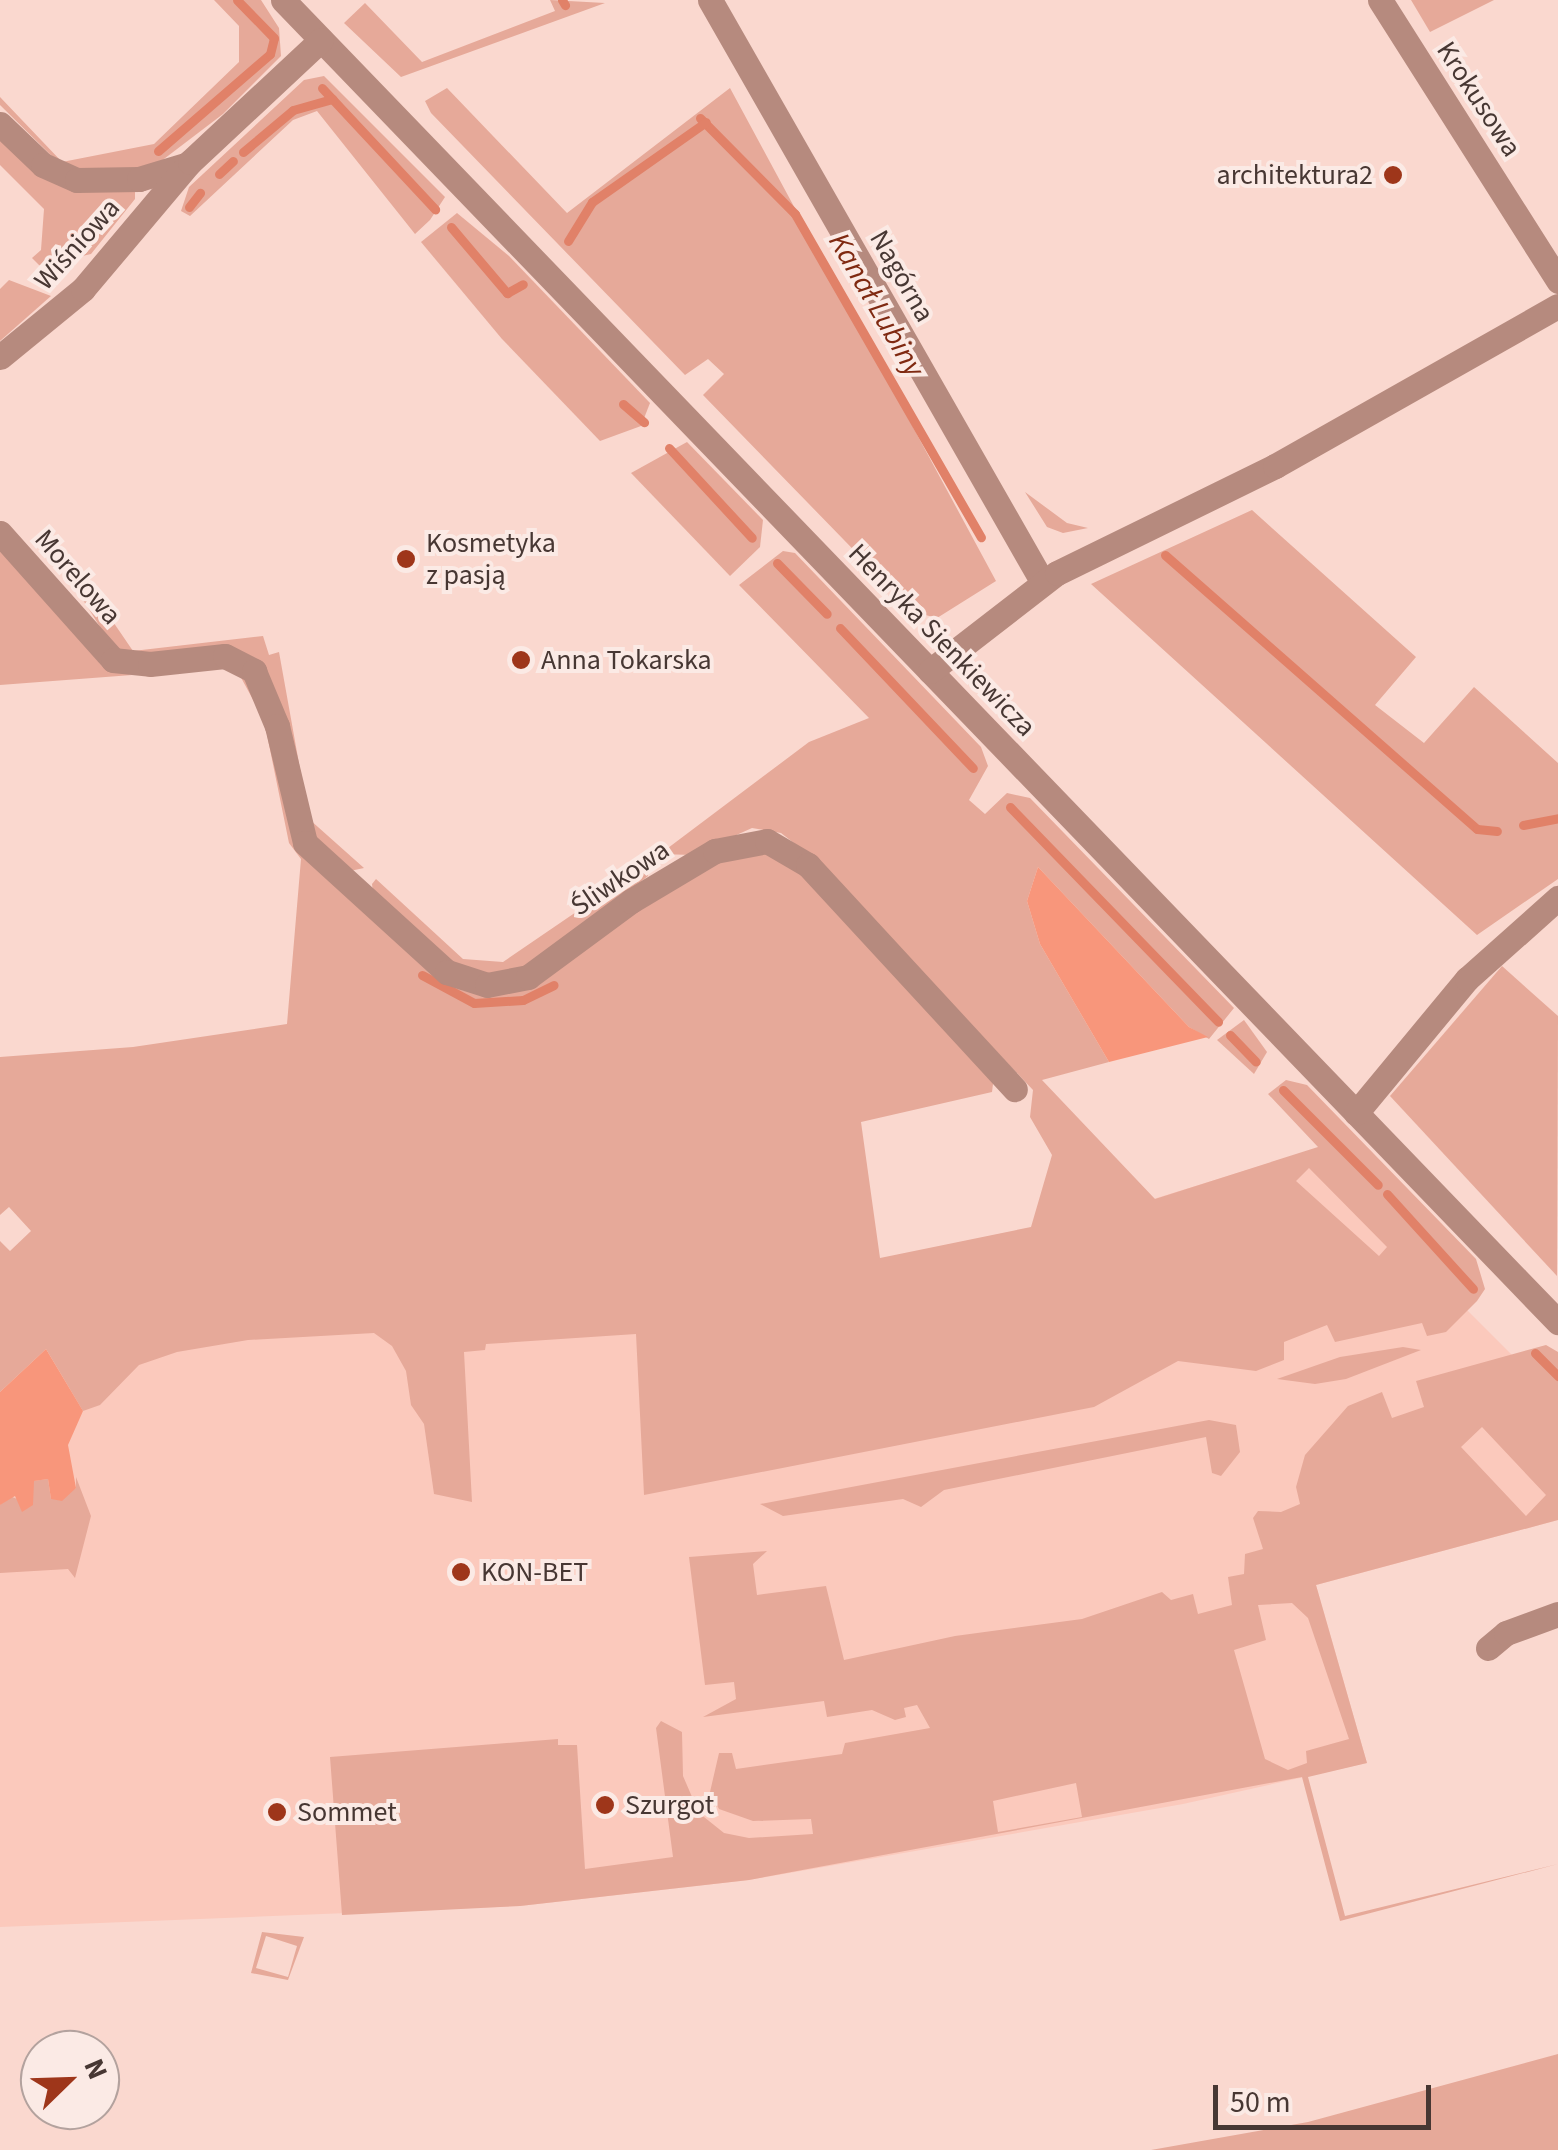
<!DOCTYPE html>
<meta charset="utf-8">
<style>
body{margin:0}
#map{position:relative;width:1558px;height:2150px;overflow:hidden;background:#fad8cf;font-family:"Source Sans 3",sans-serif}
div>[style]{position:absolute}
.built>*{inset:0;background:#fbc9bc}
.green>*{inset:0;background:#e6a999}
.forest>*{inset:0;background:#f8967b}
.stream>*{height:9px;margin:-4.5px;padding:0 4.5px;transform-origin:4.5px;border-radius:4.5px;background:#e18168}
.minor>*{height:25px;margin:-12.5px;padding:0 12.5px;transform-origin:12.5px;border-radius:12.5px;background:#b68a7e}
.dots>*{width:28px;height:28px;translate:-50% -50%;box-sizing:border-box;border:5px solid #fbeae5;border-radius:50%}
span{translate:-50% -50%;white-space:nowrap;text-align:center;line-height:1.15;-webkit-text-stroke:8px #fbeae5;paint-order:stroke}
.street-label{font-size:28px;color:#473733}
.poi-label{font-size:28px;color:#473733}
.right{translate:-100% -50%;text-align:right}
.left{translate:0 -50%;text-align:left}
.water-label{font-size:30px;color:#7f2911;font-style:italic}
.north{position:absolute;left:20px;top:2030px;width:100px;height:100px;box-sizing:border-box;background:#fbeae5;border:2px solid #b3a29e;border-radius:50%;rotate:67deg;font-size:28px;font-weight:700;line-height:40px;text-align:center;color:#473733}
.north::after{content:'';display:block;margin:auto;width:35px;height:45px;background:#9e361a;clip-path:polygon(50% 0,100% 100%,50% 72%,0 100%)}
.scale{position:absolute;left:1213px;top:2085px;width:218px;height:45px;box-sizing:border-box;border:5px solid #473733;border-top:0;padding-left:12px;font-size:30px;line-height:35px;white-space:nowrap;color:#473733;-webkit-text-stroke:8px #fbeae5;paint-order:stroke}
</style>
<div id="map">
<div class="built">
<i style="clip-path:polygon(1308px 1151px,1520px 1363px,1558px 1520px,1316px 1585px,1367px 1763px,1183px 1804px,749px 1880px,520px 1906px,0 1927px,0 1473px,115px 1336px,869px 1261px,1121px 1209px)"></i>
</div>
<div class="green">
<i style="clip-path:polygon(214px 0,261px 0,279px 28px,281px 56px,223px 114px,160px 162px,142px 169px,67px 171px,0 105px,0 97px,62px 162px,154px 144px,239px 62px,239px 26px)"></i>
<i style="clip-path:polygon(550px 0,605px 3px,401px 77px,344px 23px,365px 3px,422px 62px,555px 11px)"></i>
<i style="clip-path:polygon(1411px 0,1494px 0,1430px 32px)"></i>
<i style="clip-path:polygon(324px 76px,445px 197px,430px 220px,415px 234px,317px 111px,293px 120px,190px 216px,181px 211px,189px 187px,304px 80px)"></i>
<i style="clip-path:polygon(447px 88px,567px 213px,730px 88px,996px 581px,937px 618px,914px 612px,703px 395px,724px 374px,708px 359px,685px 375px,431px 113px,425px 101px)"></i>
<i style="clip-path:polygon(0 138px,135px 188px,135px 199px,91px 254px,40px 266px,32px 258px,41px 250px,44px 209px,0 165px)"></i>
<i style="clip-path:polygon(457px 213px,509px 256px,650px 403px,641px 426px,600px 441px,502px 339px,421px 242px)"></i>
<i style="clip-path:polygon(9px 280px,51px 296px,0 341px,0 289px)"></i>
<i style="clip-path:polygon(687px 442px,763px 520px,760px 547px,730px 576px,631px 473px)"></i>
<i style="clip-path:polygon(1025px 492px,1067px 523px,1088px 528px,1063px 533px,1047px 527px)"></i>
<i style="clip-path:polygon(1252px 510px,1416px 657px,1375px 705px,1424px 743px,1474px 687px,1558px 763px,1558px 879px,1477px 935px,1091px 584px)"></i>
<i style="clip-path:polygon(0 545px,103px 667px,132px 675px,0 685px)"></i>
<i style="clip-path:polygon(evenodd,783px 551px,795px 553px,981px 747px,988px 766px,969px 800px,985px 814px,1007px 793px,1030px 798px,1234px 1008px,1209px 1039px,1189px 1027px,1038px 867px,1027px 901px,1040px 944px,1109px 1062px,1042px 1080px,1155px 1199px,1318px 1147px,1268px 1094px,1286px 1080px,1307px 1085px,1476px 1259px,1485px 1289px,1477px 1301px,1446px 1332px,1427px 1336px,1422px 1323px,1335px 1342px,1327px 1325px,1284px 1342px,1284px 1360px,1256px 1371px,1178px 1361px,1094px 1407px,644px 1495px,636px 1334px,486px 1344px,485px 1350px,464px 1352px,472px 1502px,434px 1494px,424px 1424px,411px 1405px,406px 1371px,392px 1346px,374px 1333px,248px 1340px,177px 1352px,139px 1365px,100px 1405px,83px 1411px,46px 1349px,0 1392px,0 1241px,10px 1251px,31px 1231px,9px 1207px,0 1215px,0 1057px,133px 1047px,287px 1024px,301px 859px,289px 843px,264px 720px,238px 672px,252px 682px,269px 718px,296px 844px,462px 990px,486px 995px,531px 983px,723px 854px,749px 847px,776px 851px,798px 867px,994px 1076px,992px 1092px,861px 1122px,880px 1258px,1031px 1227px,1052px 1155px,1030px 1117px,1033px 1090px,812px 857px,781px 833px,752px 828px,692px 855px,660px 854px,809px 742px,869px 718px,739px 585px,783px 551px,1309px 1168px,1387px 1247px,1379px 1256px,1296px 1181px,1309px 1168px)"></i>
<i style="clip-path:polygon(66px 553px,133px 651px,263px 636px,269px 655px,279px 652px,309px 819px,364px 868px,350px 871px,315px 848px,262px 666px,114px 649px,66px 573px,58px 557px)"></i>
<i style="clip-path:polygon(645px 865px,648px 876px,536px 966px,471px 978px,373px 893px,372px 884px,376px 879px,463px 959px,503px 962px)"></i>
<i style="clip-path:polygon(1502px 966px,1558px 1016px,1557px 1276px,1390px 1096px)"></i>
<i style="clip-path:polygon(1244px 1020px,1267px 1052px,1254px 1074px,1217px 1040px)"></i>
<i style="clip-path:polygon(evenodd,1546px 1345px,1558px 1352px,1558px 1520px,1316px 1585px,1367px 1763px,1308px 1777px,1345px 1916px,1558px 1864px,1340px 1921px,1302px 1777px,749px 1880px,520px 1906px,342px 1915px,330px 1757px,558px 1739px,558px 1745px,577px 1745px,585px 1869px,673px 1857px,656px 1728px,661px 1721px,682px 1732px,683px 1776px,699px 1813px,724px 1833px,749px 1838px,813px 1834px,811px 1819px,753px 1821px,719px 1809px,710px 1792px,719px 1753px,732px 1753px,736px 1769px,842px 1754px,845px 1743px,930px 1728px,917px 1705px,904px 1708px,906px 1717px,895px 1720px,872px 1710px,827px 1717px,824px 1701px,703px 1717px,736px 1699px,734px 1682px,705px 1685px,689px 1557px,767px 1551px,753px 1564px,757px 1595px,826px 1586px,844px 1660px,955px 1636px,1082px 1619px,1162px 1592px,1171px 1600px,1193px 1594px,1198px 1614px,1232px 1605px,1228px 1577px,1244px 1574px,1245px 1554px,1263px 1549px,1253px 1518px,1258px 1511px,1281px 1512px,1300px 1504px,1296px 1487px,1305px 1455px,1348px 1406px,1382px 1392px,1392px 1418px,1424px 1407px,1416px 1381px,1546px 1345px,1482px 1427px,1546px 1495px,1526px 1516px,1461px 1447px,1482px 1427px,1546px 1345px,1292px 1603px,1308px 1618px,1349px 1739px,1306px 1751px,1307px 1763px,1288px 1770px,1265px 1759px,1234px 1650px,1266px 1640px,1258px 1605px,1292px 1603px,1546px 1345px,1076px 1783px,1082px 1817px,998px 1832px,993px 1801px,1076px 1783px)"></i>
<i style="clip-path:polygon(1403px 1347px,1421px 1350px,1346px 1379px,1315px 1384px,1277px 1379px,1340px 1357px)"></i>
<i style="clip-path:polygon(1209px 1420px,1236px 1425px,1240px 1452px,1221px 1476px,1212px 1473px,1206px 1437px,944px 1490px,921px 1507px,903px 1499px,783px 1516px,760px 1504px)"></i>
<i style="clip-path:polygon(76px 1477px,91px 1516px,75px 1578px,68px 1569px,0 1573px,0 1505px,7px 1495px,33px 1505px,33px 1481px,48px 1479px,51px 1499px,76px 1488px)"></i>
<i style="clip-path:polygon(evenodd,262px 1932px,304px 1937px,288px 1980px,251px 1973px,262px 1932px,266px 1936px,297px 1946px,288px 1977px,256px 1968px,266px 1936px)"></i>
<i style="clip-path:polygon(1558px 2054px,1558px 2150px,1151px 2150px,1308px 2122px)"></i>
</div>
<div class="forest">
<i style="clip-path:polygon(1038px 867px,1189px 1027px,1208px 1037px,1109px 1062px,1040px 944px,1027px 901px)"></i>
<i style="clip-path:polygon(46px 1349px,83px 1411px,68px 1445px,76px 1488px,62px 1501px,51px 1499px,48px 1479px,34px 1481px,33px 1505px,22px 1512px,15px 1496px,0 1505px,0 1392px)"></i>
</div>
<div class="stream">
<i style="left:562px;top:0;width:6px;rotate:59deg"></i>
<i style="left:322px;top:88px;width:166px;rotate:47deg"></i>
<i style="left:700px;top:118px;width:135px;rotate:45.3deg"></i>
<i style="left:795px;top:214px;width:373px;rotate:60.1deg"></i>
<i style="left:158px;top:151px;width:148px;rotate:-40.9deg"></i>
<i style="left:270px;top:54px;width:16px;rotate:-76deg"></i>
<i style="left:274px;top:38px;width:53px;rotate:-134.2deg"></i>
<i style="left:243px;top:152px;width:65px;rotate:-40deg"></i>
<i style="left:293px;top:110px;width:41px;rotate:-15.8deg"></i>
<i style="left:219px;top:174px;width:19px;rotate:-43deg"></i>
<i style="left:189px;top:207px;width:18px;rotate:-52deg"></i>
<i style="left:451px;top:227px;width:87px;rotate:49.7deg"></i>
<i style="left:507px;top:293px;width:18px;rotate:-29deg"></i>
<i style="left:568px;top:241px;width:46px;rotate:-58.4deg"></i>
<i style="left:592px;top:202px;width:139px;rotate:-35.1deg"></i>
<i style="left:623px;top:404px;width:28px;rotate:41deg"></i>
<i style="left:669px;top:448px;width:122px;rotate:47.3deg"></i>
<i style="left:1165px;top:555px;width:415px;rotate:41.3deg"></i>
<i style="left:1477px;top:829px;width:20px;rotate:6deg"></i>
<i style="left:777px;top:563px;width:71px;rotate:45.6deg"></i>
<i style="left:840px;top:628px;width:193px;rotate:46.5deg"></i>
<i style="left:1010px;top:807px;width:299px;rotate:45.9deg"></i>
<i style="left:1523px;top:825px;width:36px;rotate:-11deg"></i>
<i style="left:422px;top:975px;width:59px;rotate:28.3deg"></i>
<i style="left:474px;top:1003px;width:49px;rotate:-3.5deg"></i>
<i style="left:523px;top:1000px;width:34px;rotate:-26deg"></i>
<i style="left:1230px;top:1035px;width:37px;rotate:46deg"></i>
<i style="left:1283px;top:1090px;width:134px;rotate:45deg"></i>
<i style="left:1387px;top:1194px;width:128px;rotate:47.8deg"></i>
<i style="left:1535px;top:1353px;width:33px;rotate:45deg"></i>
</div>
<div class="minor">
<i style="left:283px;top:0;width:1837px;rotate:46.04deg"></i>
<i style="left:710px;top:0;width:669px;rotate:60.26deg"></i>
<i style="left:1380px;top:0;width:333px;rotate:57.6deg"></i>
<i style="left:0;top:124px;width:59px;rotate:43.6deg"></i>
<i style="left:43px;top:165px;width:37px;rotate:24deg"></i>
<i style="left:77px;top:180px;width:62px;rotate:-0.9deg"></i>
<i style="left:139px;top:179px;width:51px;rotate:-17deg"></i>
<i style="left:0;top:357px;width:107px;rotate:-39.3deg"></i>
<i style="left:83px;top:289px;width:166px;rotate:-49.9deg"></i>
<i style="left:190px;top:162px;width:179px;rotate:-43deg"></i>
<i style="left:0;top:533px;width:170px;rotate:48.3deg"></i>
<i style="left:113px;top:660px;width:37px;rotate:6deg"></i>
<i style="left:150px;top:664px;width:75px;rotate:-6.1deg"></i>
<i style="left:225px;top:656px;width:33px;rotate:27deg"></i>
<i style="left:254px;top:671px;width:60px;rotate:67.3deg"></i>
<i style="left:277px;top:726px;width:120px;rotate:76.5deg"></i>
<i style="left:305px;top:843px;width:192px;rotate:42.3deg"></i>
<i style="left:447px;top:972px;width:42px;rotate:18deg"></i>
<i style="left:487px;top:985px;width:42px;rotate:-11deg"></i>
<i style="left:528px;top:977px;width:128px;rotate:-36.4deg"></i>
<i style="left:631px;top:901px;width:98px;rotate:-30.8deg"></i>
<i style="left:715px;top:851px;width:53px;rotate:-10.9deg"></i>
<i style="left:767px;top:841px;width:48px;rotate:30.3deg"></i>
<i style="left:808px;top:865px;width:305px;rotate:47.3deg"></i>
<i style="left:930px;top:671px;width:160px;rotate:-37.7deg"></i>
<i style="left:1057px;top:573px;width:243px;rotate:-26.1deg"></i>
<i style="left:1275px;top:466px;width:325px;rotate:-29.5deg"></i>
<i style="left:1356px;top:1113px;width:174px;rotate:-50.4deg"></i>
<i style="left:1467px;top:979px;width:122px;rotate:-41.7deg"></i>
<i style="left:1488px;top:1648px;width:23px;rotate:-40deg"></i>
<i style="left:1506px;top:1633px;width:55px;rotate:-20.1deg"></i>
</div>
<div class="dots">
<i style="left:1393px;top:175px;background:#9e361a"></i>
<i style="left:406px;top:559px;background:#9e361a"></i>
<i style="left:521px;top:660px;background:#9e361a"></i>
<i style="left:461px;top:1572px;background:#9e361a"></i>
<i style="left:605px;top:1805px;background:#9e361a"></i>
<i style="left:277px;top:1812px;background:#9e361a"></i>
</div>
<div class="street-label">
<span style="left:1479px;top:99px;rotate:57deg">Krokusowa</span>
<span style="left:77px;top:244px;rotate:-48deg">Wiśniowa</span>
<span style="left:902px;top:276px;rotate:60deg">Nagórna</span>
<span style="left:78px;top:577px;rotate:49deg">Morelowa</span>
<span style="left:942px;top:640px;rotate:46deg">Henryka Sienkiewicza</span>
<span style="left:620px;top:878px;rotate:-34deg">Śliwkowa</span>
</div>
<div class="poi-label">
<span class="right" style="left:1373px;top:175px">architektura2</span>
<span class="left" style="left:426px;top:559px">Kosmetyka<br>z pasją</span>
<span class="left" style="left:541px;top:660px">Anna Tokarska</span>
<span class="left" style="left:481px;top:1572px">KON-BET</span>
<span class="left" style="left:625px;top:1805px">Szurgot</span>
<span class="left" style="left:297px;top:1812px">Sommet</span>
</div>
<div class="water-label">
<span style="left:876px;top:305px;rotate:60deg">Kanał Lubiny</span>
</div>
<div class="north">N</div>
<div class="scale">50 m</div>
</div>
